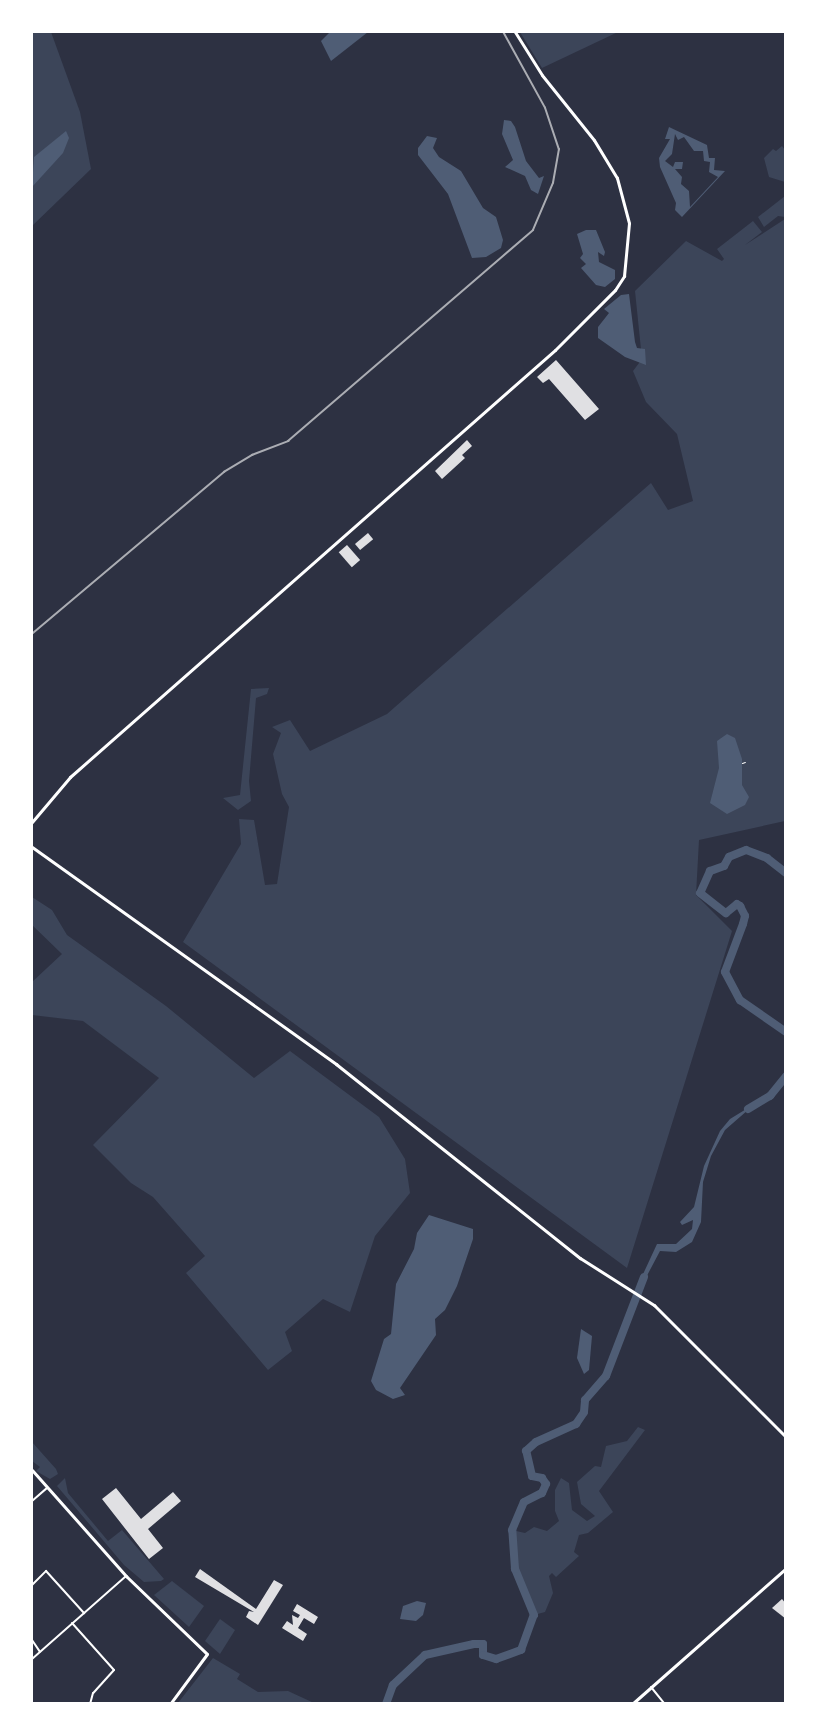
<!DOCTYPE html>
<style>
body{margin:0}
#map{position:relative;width:817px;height:1735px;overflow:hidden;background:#2d3142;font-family:"Roboto Condensed",sans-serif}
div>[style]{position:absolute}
.green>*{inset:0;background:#3c4559}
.water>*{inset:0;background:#4f5d75}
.river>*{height:8px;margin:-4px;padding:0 4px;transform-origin:4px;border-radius:4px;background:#4f5d75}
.building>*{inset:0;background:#e0e0e3;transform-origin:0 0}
.path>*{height:1px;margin:-0.5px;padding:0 0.5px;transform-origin:0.5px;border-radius:0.5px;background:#fff}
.minor>*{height:2px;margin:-1px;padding:0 1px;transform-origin:1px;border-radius:1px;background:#fff}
.tertiary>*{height:3px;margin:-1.5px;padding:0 1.5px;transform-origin:1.5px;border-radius:1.5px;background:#fff}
.secondary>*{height:3px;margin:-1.5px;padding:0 1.5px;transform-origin:1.5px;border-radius:1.5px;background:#fff}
.primary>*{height:3px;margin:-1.5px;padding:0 1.5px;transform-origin:1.5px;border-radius:1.5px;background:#fff}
.rail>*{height:1.5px;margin:-0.75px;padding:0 0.75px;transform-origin:0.75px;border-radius:0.75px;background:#abadb3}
span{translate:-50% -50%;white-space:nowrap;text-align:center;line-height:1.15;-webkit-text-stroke:5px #fff;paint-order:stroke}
.frame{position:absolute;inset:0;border:33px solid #fff;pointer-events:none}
</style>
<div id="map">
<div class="green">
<i style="clip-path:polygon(32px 32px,51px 32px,80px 112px,91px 169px,32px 226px)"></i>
<i style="clip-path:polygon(520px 32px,618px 32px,542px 68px)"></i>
<i style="clip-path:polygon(782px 146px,785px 150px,785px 182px,769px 177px,764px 158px,773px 149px,776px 151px)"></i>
<i style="clip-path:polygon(785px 196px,785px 217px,778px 216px,764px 227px,758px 217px)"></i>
<i style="clip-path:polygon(785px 219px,785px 821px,699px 840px,696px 895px,732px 931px,627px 1268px,183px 942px,241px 844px,239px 819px,254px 820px,265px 885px,277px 884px,289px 807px,282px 794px,273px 754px,281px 733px,272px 727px,290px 720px,310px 751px,387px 714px,651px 483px,668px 510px,693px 501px,677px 434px,646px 402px,633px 371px,642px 359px,635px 291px,686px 241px,722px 261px,724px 259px,717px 249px,753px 221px,762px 232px,745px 245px)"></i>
<i style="clip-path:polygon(269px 688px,267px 694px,256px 698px,249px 781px,251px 801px,238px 810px,223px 798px,240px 795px,251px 689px)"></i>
<i style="clip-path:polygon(32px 897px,52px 910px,67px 935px,166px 1006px,254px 1078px,290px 1051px,379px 1117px,405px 1159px,410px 1193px,375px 1236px,350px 1312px,323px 1299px,285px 1332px,292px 1351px,268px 1370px,186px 1273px,205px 1256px,153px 1197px,131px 1183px,93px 1145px,159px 1078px,83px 1021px,32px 1015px,32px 982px,62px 954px,32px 925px)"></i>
<i style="clip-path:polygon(638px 1427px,645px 1430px,599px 1491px,613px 1512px,588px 1533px,579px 1535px,574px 1552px,579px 1556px,556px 1577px,552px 1573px,549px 1576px,553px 1593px,545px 1612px,534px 1615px,515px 1569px,512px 1530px,525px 1533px,534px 1527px,547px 1531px,559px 1521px,555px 1511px,555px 1490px,561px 1478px,569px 1483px,572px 1510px,587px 1521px,595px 1516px,581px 1504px,577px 1482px,595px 1466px,601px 1467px,606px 1446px,627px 1441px)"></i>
<i style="clip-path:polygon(32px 1442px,56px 1469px,58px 1474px,50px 1479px,36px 1471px,40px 1467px,32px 1461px)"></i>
<i style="clip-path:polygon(65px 1478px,68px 1493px,108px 1541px,122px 1530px,164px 1579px,161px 1581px,144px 1582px,124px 1565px,57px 1486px)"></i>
<i style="clip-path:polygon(172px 1581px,204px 1606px,189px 1627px,154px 1595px)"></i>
<i style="clip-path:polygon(220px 1619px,235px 1630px,220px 1654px,205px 1641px)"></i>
<i style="clip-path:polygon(213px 1658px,240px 1674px,237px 1679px,258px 1692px,288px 1691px,314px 1703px,178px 1703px)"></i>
</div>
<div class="water">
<i style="clip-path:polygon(330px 32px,368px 32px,331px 61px,321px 41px)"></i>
<i style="clip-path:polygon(504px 120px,511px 121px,515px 127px,526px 161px,539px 178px,544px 176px,538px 194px,531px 190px,525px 176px,505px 167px,513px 160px,502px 134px)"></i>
<i style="clip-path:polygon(evenodd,669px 127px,707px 145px,709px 158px,715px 158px,714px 170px,725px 171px,682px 217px,675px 210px,676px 203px,660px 167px,659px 158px,670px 139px,665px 139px,669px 127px,675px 134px,678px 140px,684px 137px,694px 151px,703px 151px,704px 161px,710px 162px,709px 172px,718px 177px,690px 207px,689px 191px,681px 184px,682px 177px,675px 169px,682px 169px,683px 162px,675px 162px,673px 167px,665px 161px,672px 154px,675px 134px)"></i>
<i style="clip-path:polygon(66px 131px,69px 138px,63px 153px,32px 187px,34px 157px)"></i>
<i style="clip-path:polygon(427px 136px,437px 138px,433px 148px,439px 157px,461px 171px,483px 208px,496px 217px,503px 240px,501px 248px,486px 257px,472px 258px,448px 194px,418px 155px,418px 148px)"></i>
<i style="clip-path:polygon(586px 230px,596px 230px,605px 252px,604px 256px,598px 252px,599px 262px,615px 270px,615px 279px,605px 287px,596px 285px,581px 268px,586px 264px,580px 258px,583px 254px,577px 234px)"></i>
<i style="clip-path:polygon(629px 294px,635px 342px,637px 348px,645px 349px,646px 365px,625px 357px,598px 338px,598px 327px,609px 313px,604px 309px,621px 295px)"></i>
<i style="clip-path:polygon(727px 734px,735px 738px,742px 759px,742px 785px,749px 797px,745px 805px,727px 814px,710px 803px,719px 768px,717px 741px)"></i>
<i style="clip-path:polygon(756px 1103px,725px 1130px,711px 1156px,703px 1182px,701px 1222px,692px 1242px,676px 1252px,660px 1251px,641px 1287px,638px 1285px,657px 1244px,676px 1244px,692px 1229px,693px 1220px,682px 1225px,680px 1222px,694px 1207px,704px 1166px,720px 1131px,730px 1119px)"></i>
<i style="clip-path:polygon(429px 1215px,473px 1229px,473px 1239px,457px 1286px,445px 1310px,435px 1319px,436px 1335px,400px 1388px,405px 1395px,393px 1399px,376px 1390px,371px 1381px,384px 1339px,391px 1334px,396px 1284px,414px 1249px,417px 1233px)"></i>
<i style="clip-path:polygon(581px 1329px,592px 1336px,589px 1370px,584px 1374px,577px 1358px)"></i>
<i style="clip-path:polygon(417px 1601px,426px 1603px,423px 1615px,416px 1621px,400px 1619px,403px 1606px)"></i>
</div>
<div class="river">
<i style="left:786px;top:873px;width:24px;rotate:-142deg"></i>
<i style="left:767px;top:858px;width:22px;rotate:-159deg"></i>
<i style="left:746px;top:850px;width:18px;rotate:158deg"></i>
<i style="left:729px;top:857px;width:10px;rotate:119deg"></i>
<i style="left:724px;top:866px;width:15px;rotate:160deg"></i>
<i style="left:710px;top:871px;width:24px;rotate:114deg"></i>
<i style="left:700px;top:893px;width:33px;rotate:38deg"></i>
<i style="left:726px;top:913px;width:14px;rotate:-39deg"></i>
<i style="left:737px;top:904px;width:4px;rotate:34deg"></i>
<i style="left:740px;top:906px;width:11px;rotate:63deg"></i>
<i style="left:745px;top:916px;width:8px;rotate:104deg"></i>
<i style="left:743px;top:924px;width:51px;rotate:110.6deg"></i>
<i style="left:725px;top:972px;width:32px;rotate:62deg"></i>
<i style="left:740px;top:1000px;width:56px;rotate:34.8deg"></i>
<i style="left:748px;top:1109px;width:26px;rotate:-31deg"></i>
<i style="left:770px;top:1096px;width:26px;rotate:-51deg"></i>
<i style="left:386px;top:1704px;width:20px;rotate:-70deg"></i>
<i style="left:393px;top:1685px;width:44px;rotate:-43.2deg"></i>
<i style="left:425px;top:1655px;width:50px;rotate:-12.7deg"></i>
<i style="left:474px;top:1644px;width:9px"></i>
<i style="left:483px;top:1644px;width:11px;rotate:90deg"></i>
<i style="left:483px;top:1655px;width:14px;rotate:17deg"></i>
<i style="left:496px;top:1659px;width:27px;rotate:-20deg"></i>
<i style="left:521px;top:1650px;width:37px;rotate:-70deg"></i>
<i style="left:534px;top:1615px;width:50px;rotate:-112.4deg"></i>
<i style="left:515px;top:1569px;width:39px;rotate:-94deg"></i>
<i style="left:512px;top:1530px;width:30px;rotate:-67deg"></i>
<i style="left:524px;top:1502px;width:20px;rotate:-27deg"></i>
<i style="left:542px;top:1493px;width:10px;rotate:-66deg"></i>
<i style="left:546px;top:1484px;width:7px;rotate:-124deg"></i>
<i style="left:542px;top:1478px;width:10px;rotate:-169deg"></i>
<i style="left:532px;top:1476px;width:26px;rotate:-103deg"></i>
<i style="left:526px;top:1451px;width:13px;rotate:-42deg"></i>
<i style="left:536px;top:1442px;width:44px;rotate:-24.2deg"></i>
<i style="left:576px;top:1424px;width:14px;rotate:-56deg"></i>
<i style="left:584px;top:1412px;width:12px;rotate:-85deg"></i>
<i style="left:585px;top:1400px;width:32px;rotate:-49deg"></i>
<i style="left:606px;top:1376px;width:106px;rotate:-69deg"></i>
</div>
<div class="building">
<i style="clip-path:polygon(556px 360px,599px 409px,585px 420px,549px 379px,543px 383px,537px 377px)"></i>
<i style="clip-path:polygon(467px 440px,472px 446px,462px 455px,465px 458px,442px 479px,435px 471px)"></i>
<i style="left:368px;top:533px;width:8px;height:17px;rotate:50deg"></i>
<i style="left:347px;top:545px;width:20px;height:11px;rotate:49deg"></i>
<i style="clip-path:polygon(116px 1488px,141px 1519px,173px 1492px,181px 1501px,148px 1529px,163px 1548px,149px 1559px,102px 1499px)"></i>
<i style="clip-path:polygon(200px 1569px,256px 1609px,274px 1580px,283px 1585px,258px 1625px,246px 1617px,249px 1611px,254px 1612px,195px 1577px)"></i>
<i style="clip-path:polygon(782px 1599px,786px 1604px,786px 1619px,772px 1608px)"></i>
<i style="clip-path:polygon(297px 1604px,318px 1617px,314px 1624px,304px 1618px,298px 1628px,307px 1634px,303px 1641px,282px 1628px,287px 1621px,293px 1625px,292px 1615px,298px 1618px,300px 1615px,293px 1611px)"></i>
</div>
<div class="path">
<i style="left:742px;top:763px;width:3px;rotate:-18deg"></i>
</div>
<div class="minor">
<i style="left:32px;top:1501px;width:20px;rotate:-41deg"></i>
<i style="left:32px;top:1585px;width:20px;rotate:-45deg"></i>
<i style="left:46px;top:1571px;width:57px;rotate:47.9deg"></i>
<i style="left:72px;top:1623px;width:63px;rotate:48.2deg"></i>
<i style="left:114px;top:1670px;width:31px;rotate:132deg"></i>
<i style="left:93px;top:1693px;width:11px;rotate:105deg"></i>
<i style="left:32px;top:1640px;width:14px;rotate:56deg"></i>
<i style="left:32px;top:1659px;width:125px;rotate:-41.4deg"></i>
<i style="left:651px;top:1687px;width:22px;rotate:51deg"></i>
</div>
<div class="tertiary">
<i style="left:32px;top:822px;width:59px;rotate:-49.8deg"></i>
<i style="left:70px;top:777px;width:646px;rotate:-41.36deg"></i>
<i style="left:555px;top:350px;width:85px;rotate:-45deg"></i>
<i style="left:615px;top:290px;width:17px;rotate:-57deg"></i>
<i style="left:624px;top:276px;width:53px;rotate:-84.6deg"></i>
<i style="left:629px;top:223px;width:47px;rotate:-104.9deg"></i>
<i style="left:617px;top:178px;width:44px;rotate:-121.2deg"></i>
<i style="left:594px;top:140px;width:83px;rotate:-128.7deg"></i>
<i style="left:542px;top:75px;width:51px;rotate:-122.1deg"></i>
<i style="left:32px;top:1470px;width:142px;rotate:48.4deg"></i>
<i style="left:126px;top:1576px;width:112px;rotate:43.9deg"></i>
<i style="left:207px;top:1654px;width:62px;rotate:126.5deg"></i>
</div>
<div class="secondary">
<i style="left:32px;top:847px;width:374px;rotate:35.5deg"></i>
<i style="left:336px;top:1064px;width:312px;rotate:38.5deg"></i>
<i style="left:580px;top:1258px;width:88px;rotate:32.4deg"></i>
<i style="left:654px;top:1305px;width:187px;rotate:45deg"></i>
</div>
<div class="primary">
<i style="left:632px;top:1704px;width:205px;rotate:-41.4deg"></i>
</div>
<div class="rail">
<i style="left:33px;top:633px;width:250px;rotate:-40.1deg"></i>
<i style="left:224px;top:472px;width:33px;rotate:-31deg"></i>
<i style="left:252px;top:455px;width:39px;rotate:-21deg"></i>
<i style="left:288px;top:441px;width:323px;rotate:-40.7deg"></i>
<i style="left:533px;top:230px;width:51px;rotate:-66.9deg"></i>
<i style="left:553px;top:183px;width:34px;rotate:-80deg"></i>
<i style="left:559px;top:150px;width:44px;rotate:-108.4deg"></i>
<i style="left:545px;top:108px;width:87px;rotate:-118.9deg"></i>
</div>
<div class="frame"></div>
</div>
